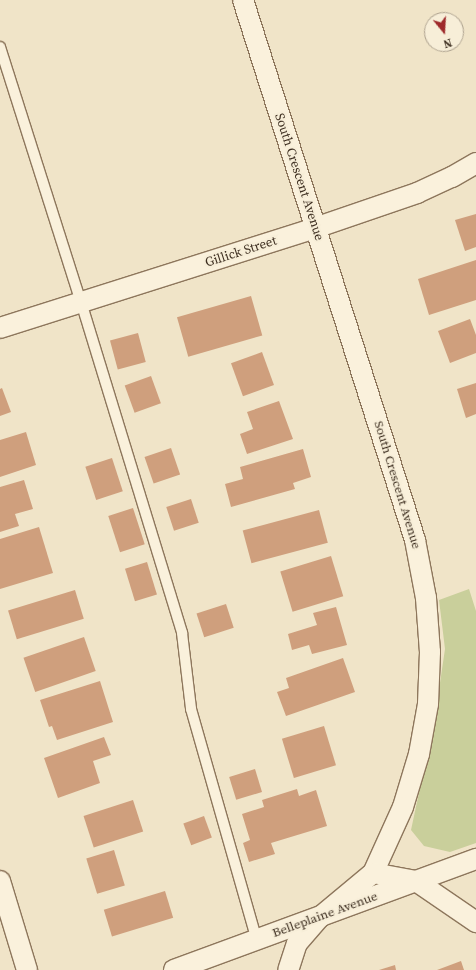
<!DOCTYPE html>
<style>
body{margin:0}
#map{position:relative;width:476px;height:970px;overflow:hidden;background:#f0e4c8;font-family:"Source Serif 4",serif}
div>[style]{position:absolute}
.green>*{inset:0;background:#c9cf9b}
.building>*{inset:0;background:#cf9f7d;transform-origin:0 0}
.roads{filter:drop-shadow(1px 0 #8d765c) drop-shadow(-1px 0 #8d765c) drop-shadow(0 1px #8d765c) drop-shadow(0 -1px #8d765c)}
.lane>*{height:10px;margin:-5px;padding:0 5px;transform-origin:5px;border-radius:5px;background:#faf1dc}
.street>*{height:20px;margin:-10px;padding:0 10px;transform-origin:10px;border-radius:10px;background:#faf1dc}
span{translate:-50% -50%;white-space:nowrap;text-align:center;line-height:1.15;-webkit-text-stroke:4px #f7eed8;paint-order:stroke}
.street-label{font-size:13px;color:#3d2e20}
.north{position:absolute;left:424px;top:12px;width:40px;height:40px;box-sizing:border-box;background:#f7eed8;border:1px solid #ada18e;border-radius:50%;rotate:162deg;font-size:11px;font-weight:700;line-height:16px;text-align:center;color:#3d2e20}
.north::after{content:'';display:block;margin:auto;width:14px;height:18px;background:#9e2a2b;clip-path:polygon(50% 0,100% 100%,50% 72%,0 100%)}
</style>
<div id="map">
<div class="green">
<i style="clip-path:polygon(469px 589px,476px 611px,476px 843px,450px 852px,424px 846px,411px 830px,434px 723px,445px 649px,439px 600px)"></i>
</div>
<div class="building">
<i style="clip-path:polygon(476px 214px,476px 247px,465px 251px,455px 220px)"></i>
<i style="clip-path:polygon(476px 260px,476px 300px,429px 315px,418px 279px)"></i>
<i style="left:251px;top:296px;width:41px;height:77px;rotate:74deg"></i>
<i style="clip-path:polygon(470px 319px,476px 335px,476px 353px,450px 363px,438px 331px)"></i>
<i style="left:138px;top:333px;width:30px;height:29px;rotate:75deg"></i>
<i style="left:262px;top:352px;width:35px;height:33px;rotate:70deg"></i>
<i style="left:151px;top:376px;width:29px;height:28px;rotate:70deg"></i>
<i style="clip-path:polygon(476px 383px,476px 414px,466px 418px,457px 389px)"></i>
<i style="clip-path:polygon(2px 388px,11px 412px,0 416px,0 389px)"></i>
<i style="clip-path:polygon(279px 401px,293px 439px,247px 454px,240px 434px,253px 429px,247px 412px)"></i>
<i style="clip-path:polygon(26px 432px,36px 465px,0 477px,0 440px)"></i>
<i style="left:171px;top:448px;width:28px;height:28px;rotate:71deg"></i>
<i style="clip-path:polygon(303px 449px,311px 477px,293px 483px,295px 489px,231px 507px,225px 484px,243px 479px,240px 467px)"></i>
<i style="left:112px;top:458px;width:35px;height:28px;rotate:72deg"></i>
<i style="clip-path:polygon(24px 480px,33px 509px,15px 514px,19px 526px,0 532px,0 487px)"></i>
<i style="left:191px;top:499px;width:25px;height:26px;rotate:72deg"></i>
<i style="left:133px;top:508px;width:38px;height:26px;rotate:72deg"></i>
<i style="left:319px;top:510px;width:34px;height:79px;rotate:75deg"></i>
<i style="clip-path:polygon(39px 527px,53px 573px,0 589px,0 539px)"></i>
<i style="left:331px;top:556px;width:42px;height:53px;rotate:73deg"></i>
<i style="left:147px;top:562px;width:34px;height:23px;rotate:73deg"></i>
<i style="left:75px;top:590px;width:30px;height:70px;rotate:73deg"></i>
<i style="left:226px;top:604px;width:25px;height:31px;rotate:72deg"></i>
<i style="clip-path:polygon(336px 607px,347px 645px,312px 654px,309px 645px,292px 650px,288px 634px,317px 625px,313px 613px)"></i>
<i style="left:84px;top:637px;width:36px;height:64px;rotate:71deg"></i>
<i style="clip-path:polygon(343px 658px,355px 692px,286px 716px,277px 692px,289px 688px,286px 678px)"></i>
<i style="clip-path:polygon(100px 681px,113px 722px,57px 740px,52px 726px,49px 727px,40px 700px)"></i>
<i style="left:324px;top:726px;width:41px;height:44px;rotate:73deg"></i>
<i style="clip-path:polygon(104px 737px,111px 755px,93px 761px,100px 783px,58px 798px,44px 758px)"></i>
<i style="left:255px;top:769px;width:24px;height:27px;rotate:73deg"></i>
<i style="clip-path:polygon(297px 789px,299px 796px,316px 790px,327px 826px,271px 843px,275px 854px,249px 862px,243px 843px,250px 840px,242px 814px,264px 807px,262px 800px)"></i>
<i style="left:133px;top:800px;width:33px;height:52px;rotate:72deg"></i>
<i style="left:204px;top:816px;width:23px;height:22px;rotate:70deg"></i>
<i style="left:114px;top:850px;width:37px;height:29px;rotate:73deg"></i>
<i style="left:165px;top:891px;width:28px;height:64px;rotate:73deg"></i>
<i style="clip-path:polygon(461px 961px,464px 970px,437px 970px)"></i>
<i style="clip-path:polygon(395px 965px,396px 970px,379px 970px)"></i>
</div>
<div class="roads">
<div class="lane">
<i style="left:0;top:47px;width:268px;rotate:72.4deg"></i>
<i style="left:81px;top:302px;width:346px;rotate:73deg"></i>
<i style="left:182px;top:633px;width:77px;rotate:83.2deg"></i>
<i style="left:191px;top:709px;width:240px;rotate:74.1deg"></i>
</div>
<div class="street">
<i style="left:243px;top:0;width:567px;rotate:72.33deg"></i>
<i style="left:415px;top:540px;width:59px;rotate:79.3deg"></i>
<i style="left:426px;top:598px;width:54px;rotate:85.8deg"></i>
<i style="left:430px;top:652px;width:52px;rotate:92.2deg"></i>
<i style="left:428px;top:704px;width:51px;rotate:100.2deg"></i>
<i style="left:419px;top:754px;width:55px;rotate:106.8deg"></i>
<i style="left:403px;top:807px;width:72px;rotate:114.4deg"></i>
<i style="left:373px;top:873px;width:70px;rotate:140.2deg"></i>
<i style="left:319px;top:918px;width:33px;rotate:131deg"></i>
<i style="left:297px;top:943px;width:28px;rotate:108deg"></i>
<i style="left:0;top:328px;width:330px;rotate:-17.6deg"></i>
<i style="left:315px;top:228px;width:108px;rotate:-18.9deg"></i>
<i style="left:417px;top:193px;width:38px;rotate:-25deg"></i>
<i style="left:452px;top:177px;width:28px;rotate:-30deg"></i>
<i style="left:373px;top:873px;width:44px;rotate:10.5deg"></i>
<i style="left:416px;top:881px;width:73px;rotate:34.3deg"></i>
<i style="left:0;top:881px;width:93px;rotate:73.1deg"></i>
<i style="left:174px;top:970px;width:322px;rotate:-20.2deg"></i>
</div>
</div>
<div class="street-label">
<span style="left:299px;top:177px;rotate:72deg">South Crescent Avenue</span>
<span style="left:241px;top:252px;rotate:-18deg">Gillick Street</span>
<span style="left:397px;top:485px;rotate:73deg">South Crescent Avenue</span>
<span style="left:325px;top:915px;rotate:-20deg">Belleplaine Avenue</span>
</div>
<div class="north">N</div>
</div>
